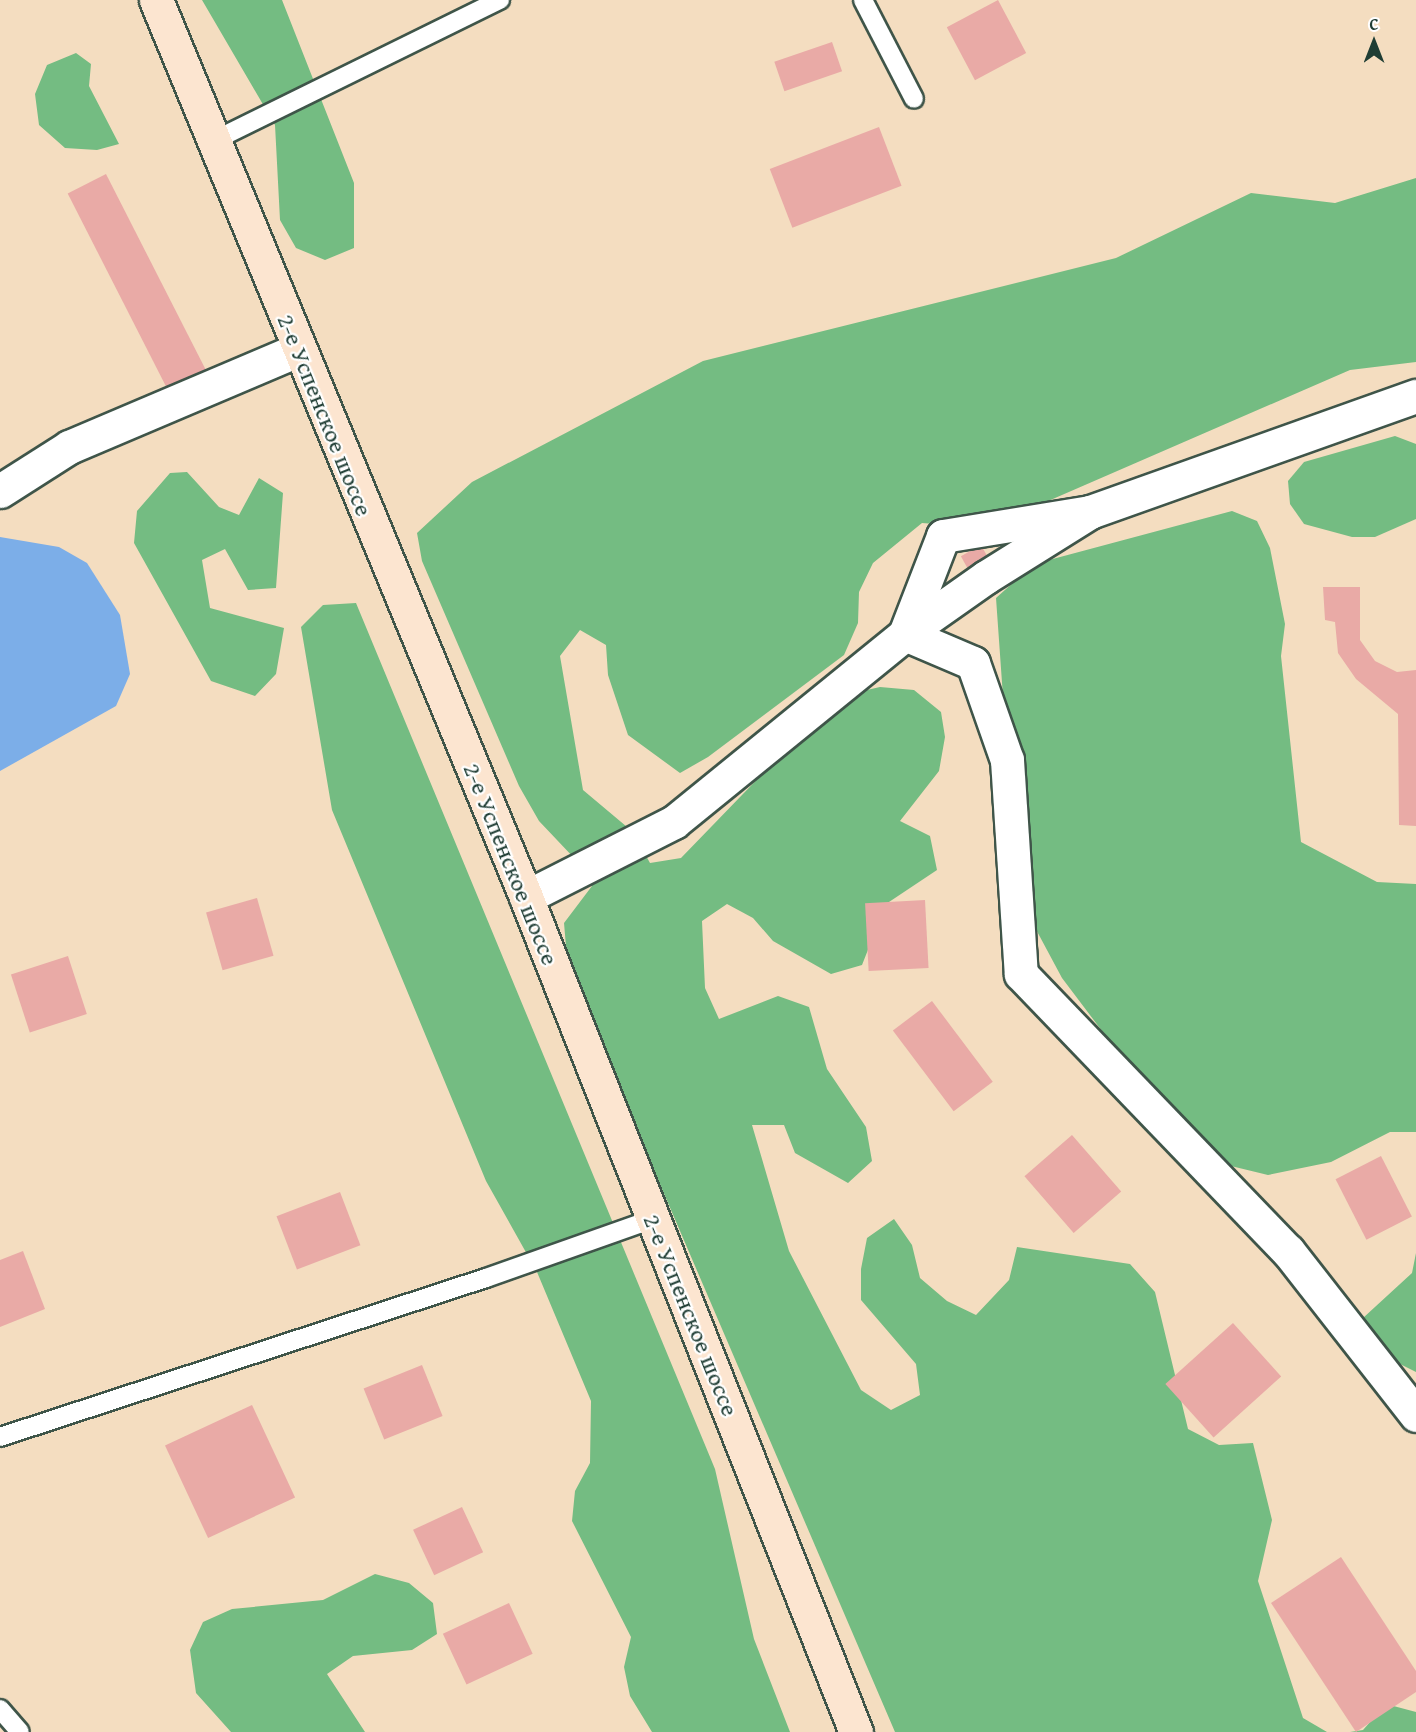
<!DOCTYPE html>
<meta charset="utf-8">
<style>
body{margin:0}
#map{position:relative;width:1416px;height:1732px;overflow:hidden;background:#f4ddc0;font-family:"Gentium Book Plus",serif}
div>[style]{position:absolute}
.forest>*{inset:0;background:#74bc82}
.water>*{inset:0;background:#7caee8}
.building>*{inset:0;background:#e9aaa6;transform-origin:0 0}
.roads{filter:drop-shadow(2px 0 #3f5549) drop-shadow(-2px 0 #3f5549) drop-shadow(0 2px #3f5549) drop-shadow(0 -2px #3f5549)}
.service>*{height:18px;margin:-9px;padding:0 9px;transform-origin:9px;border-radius:9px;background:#fff}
.minor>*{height:33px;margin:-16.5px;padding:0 16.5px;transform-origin:16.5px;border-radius:16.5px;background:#fff}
.secondary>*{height:33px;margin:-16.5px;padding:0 16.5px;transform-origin:16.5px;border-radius:16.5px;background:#fce5d0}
span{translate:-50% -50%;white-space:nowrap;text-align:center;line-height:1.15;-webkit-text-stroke:4.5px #fff;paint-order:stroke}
.street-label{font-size:24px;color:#1f3d34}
.north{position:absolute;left:1344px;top:12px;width:60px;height:60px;-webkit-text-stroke:4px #fff;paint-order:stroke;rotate:0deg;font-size:16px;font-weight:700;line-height:24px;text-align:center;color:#1f3d34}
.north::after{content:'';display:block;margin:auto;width:21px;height:27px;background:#1f3d34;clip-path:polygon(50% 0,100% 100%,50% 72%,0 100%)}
</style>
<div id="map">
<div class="forest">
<i style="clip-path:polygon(202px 0,282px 0,354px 183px,354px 248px,325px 260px,296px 248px,280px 220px,275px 125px)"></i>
<i style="clip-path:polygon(76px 53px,91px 64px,89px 86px,119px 144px,97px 150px,65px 148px,39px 125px,35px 94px,47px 65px)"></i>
<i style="clip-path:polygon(1416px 178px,1416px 362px,1350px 370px,986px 528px,922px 523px,873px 563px,859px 592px,858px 623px,844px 655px,708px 757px,680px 773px,628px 735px,608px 675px,606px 645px,580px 630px,560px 656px,583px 790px,633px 832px,650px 863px,681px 858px,798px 737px,845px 695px,880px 687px,914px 690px,941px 712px,945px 737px,939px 771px,900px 821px,930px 836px,937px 870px,886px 904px,862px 965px,831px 974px,773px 941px,753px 918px,727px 904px,702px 921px,705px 988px,719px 1019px,778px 996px,809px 1007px,827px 1069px,866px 1127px,872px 1161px,848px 1183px,795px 1153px,784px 1125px,752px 1125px,789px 1251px,861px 1390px,891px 1410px,920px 1395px,916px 1364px,861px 1300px,861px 1269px,867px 1238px,894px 1219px,912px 1245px,920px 1278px,947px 1301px,976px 1315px,1009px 1280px,1017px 1247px,1130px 1264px,1155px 1292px,1188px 1429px,1219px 1445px,1253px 1443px,1272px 1520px,1258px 1581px,1303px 1718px,1327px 1732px,895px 1732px,568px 970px,564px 923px,592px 886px,575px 859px,539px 821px,519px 786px,422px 561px,417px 533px,472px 482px,703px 361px,1116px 258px,1251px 193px,1335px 203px)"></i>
<i style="clip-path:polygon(1395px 436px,1416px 444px,1416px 519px,1375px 537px,1352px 537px,1304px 524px,1290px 504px,1288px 481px,1304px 462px)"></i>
<i style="clip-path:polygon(187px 472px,219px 507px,239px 515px,259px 478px,283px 493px,276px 588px,248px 590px,225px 549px,202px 560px,210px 608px,284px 628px,276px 674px,255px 696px,211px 681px,134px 543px,137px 511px,170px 473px)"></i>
<i style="clip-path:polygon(1232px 511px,1257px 521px,1270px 548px,1285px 624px,1281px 656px,1301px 842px,1377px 882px,1416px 884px,1416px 1132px,1390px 1132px,1331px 1162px,1268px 1175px,1198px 1158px,1062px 978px,1017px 894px,996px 598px,1034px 564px)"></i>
<i style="clip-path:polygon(356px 603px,715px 1469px,754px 1639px,790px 1732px,652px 1732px,630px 1696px,624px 1667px,631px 1637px,572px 1521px,575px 1491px,590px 1463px,591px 1401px,537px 1272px,486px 1181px,332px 810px,301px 627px,323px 605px)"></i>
<i style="clip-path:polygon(1416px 1253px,1416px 1372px,1370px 1349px,1363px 1318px,1412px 1273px)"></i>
<i style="clip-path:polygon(375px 1574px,409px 1583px,433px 1603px,437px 1634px,412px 1650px,353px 1656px,327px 1674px,365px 1732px,231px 1732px,196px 1693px,190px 1650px,203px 1622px,232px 1609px,323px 1600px)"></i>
<i style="clip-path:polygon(1386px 1704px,1416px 1712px,1416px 1732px,1350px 1732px,1363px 1730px)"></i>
</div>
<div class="water">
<i style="clip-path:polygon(0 537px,59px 547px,87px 563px,120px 615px,130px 674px,116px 706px,0 771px)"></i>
</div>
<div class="building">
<i style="left:998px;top:0;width:60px;height:58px;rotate:62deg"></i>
<i style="left:832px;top:42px;width:31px;height:61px;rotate:71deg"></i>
<i style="left:879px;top:127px;width:63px;height:117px;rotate:69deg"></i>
<i style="left:106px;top:174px;width:220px;height:43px;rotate:63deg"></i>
<i style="left:981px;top:545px;width:21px;height:23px;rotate:61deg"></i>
<i style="clip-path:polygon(1323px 587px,1360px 587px,1360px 640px,1375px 661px,1397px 672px,1416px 670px,1416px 826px,1399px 825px,1398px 714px,1356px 679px,1338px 653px,1335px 622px,1325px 620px)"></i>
<i style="left:257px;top:898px;width:60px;height:53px;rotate:74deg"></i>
<i style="left:925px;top:900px;width:68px;height:60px;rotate:87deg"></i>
<i style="left:68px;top:956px;width:61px;height:60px;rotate:72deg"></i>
<i style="left:932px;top:1001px;width:101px;height:49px;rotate:53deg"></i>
<i style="left:1072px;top:1135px;width:75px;height:63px;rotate:49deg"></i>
<i style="left:1381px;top:1156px;width:68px;height:51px;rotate:63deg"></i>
<i style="left:340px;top:1192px;width:57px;height:68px;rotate:69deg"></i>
<i style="clip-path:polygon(23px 1251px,45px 1309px,0 1327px,0 1260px)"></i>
<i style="left:1233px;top:1323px;width:72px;height:91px;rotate:48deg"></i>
<i style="left:422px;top:1365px;width:55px;height:63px;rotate:68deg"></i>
<i style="left:252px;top:1405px;width:102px;height:96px;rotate:65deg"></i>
<i style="left:462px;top:1507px;width:50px;height:54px;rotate:65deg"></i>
<i style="clip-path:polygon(1341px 1557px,1416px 1671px,1416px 1692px,1356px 1732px,1271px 1603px)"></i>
<i style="left:509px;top:1603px;width:56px;height:73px;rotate:65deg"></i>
</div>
<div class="roads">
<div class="service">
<i style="left:863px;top:0;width:111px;rotate:62.7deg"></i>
<i style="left:213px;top:141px;width:320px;rotate:-26.2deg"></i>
<i style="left:0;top:1437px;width:511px;rotate:-18.12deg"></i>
<i style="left:486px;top:1278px;width:177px;rotate:-19.5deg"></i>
<i style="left:0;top:1709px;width:30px;rotate:49deg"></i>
</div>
<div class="minor">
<i style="left:0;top:491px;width:82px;rotate:-32.5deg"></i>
<i style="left:69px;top:447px;width:249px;rotate:-23deg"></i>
<i style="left:1090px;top:512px;width:123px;rotate:148deg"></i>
<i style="left:986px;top:577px;width:99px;rotate:144.9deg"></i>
<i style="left:905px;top:634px;width:105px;rotate:-68.8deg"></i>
<i style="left:943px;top:536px;width:149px;rotate:-9.3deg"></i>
<i style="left:1090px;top:512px;width:346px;rotate:-19.6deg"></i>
<i style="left:526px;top:897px;width:166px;rotate:-26.9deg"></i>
<i style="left:674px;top:822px;width:298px;rotate:-39.1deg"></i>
<i style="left:905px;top:634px;width:74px;rotate:23.1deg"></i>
<i style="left:973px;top:663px;width:103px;rotate:70.7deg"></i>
<i style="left:1007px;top:760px;width:214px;rotate:86.3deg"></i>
<i style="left:1021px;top:974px;width:385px;rotate:46.1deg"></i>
<i style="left:1288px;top:1251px;width:208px;rotate:52deg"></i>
</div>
<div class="secondary">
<i style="left:156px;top:0;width:970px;rotate:67.58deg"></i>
<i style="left:526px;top:897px;width:898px;rotate:68.44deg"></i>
</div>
</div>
<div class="street-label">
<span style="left:325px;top:415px;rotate:68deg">2-е Успенское шоссе</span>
<span style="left:511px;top:864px;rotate:68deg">2-е Успенское шоссе</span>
<span style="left:691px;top:1315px;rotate:68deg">2-е Успенское шоссе</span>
</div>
<div class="north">С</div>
</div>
